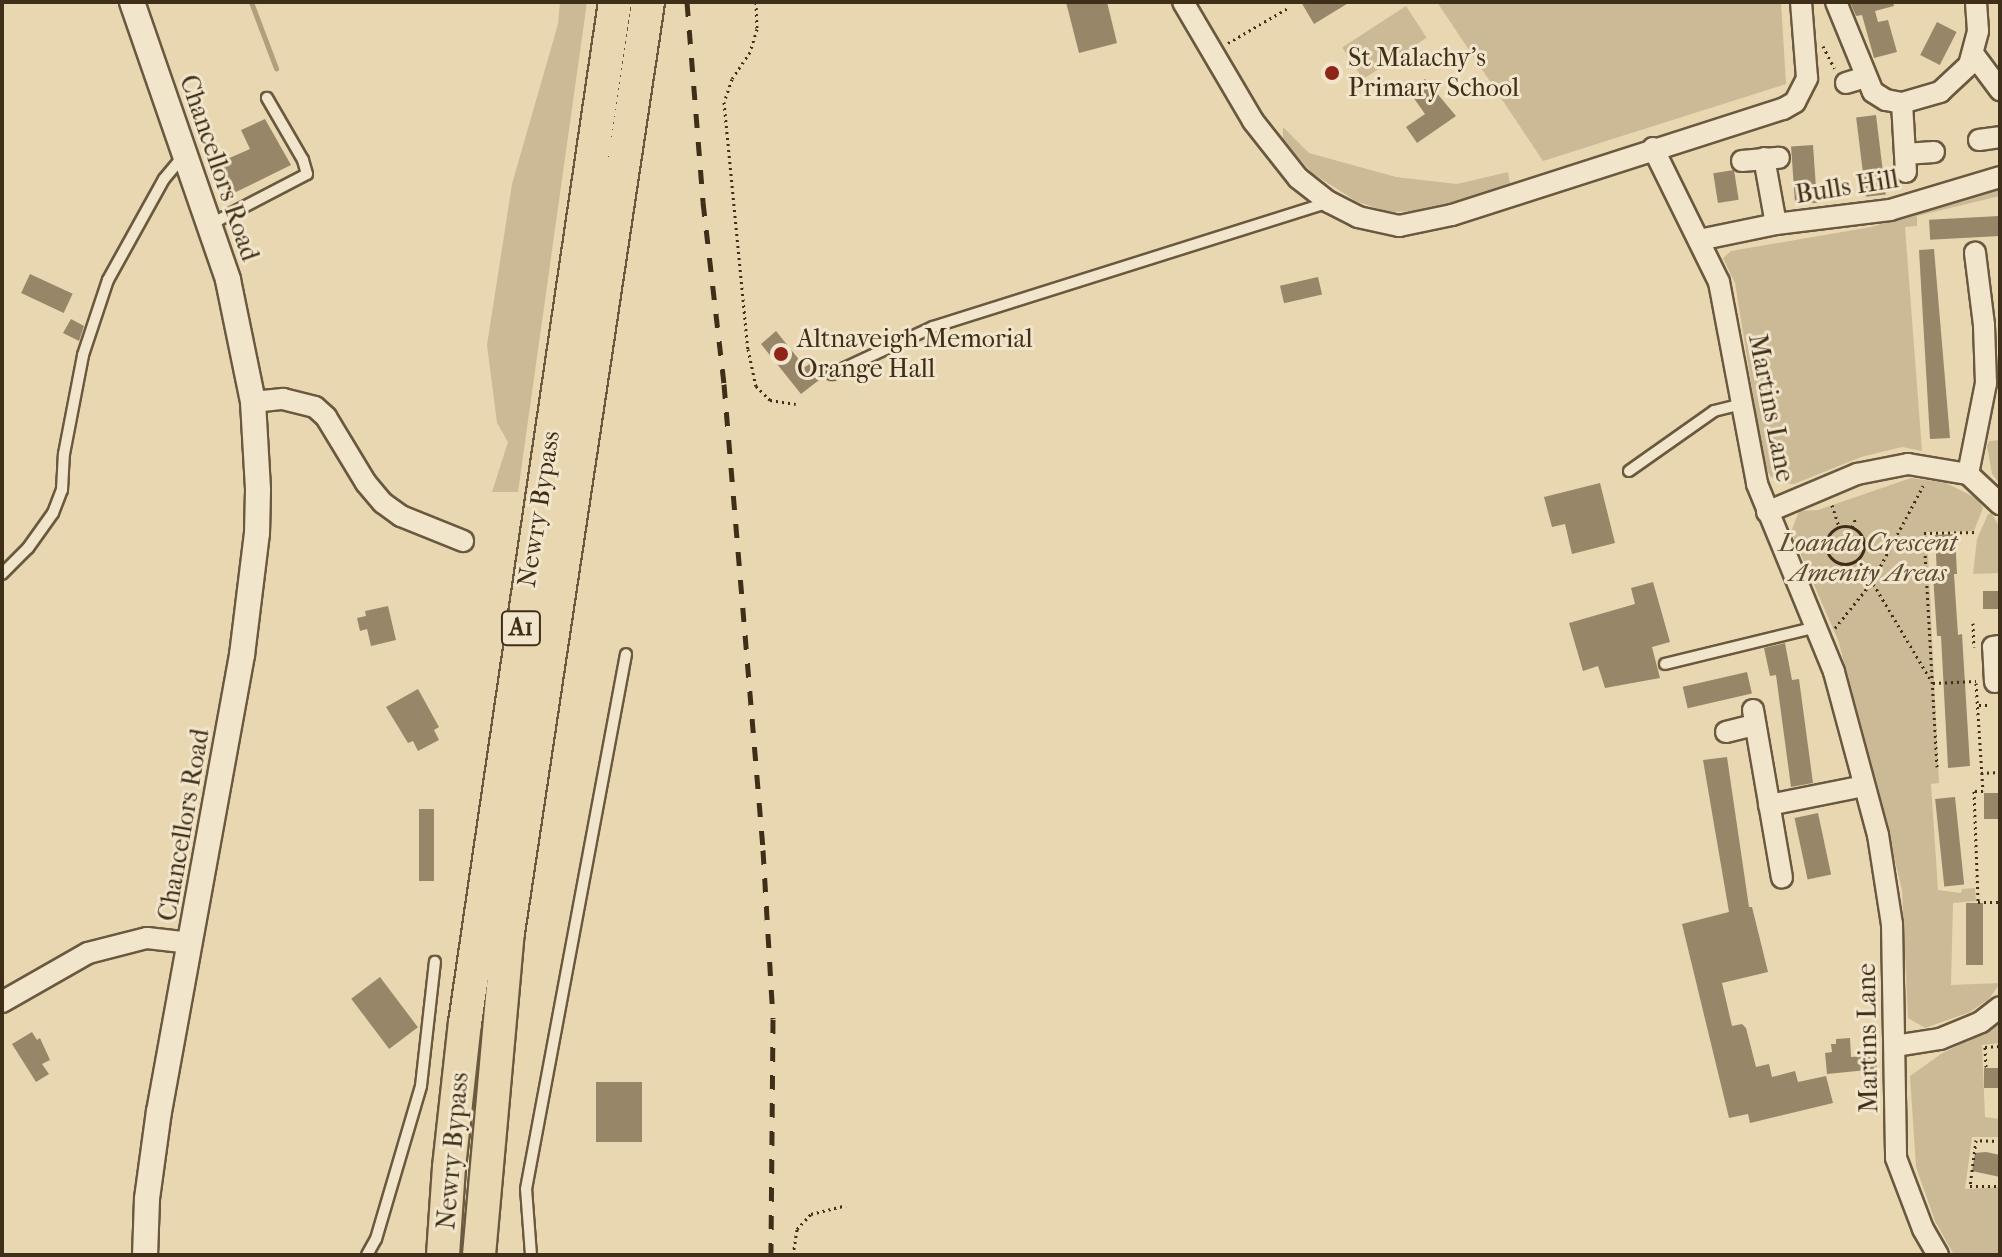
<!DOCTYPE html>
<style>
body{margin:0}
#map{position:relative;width:2002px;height:1257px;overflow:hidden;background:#e9d7b1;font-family:"IM FELL French Canon",serif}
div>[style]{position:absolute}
.green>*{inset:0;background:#ccba97;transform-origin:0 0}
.stream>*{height:5px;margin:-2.5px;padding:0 2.5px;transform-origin:2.5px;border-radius:2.5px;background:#b09e7d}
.building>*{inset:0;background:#988668;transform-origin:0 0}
.path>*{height:3px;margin-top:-1.5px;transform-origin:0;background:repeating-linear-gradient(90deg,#402f18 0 2px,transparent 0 6px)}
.path>.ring{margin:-1.5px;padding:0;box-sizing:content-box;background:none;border:3px solid #402f18;border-radius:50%}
.roads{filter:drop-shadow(2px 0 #6a593e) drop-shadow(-2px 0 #6a593e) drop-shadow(0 2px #6a593e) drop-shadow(0 -2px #6a593e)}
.service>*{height:10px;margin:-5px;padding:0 5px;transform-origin:5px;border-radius:5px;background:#f1e5cc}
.minor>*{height:20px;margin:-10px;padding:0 10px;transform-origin:10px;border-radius:10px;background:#f1e5cc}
.tertiary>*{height:24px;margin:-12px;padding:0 12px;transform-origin:12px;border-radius:12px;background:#f1e5cc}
.trunk>*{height:32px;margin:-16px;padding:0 16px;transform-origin:16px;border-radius:16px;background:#e9d7b1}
.rail>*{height:5px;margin-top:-2.5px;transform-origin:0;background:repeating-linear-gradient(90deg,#402f18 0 14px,transparent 0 28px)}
.dots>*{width:22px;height:22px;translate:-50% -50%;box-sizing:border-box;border:4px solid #f1e5cc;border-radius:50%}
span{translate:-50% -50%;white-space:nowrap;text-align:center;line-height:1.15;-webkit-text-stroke:6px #f1e5cc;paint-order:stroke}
.shield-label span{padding:2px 6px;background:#f1e5cc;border:2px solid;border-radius:6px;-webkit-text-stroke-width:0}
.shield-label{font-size:24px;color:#402f18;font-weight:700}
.poi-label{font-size:26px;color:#402f18}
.left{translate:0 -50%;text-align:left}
.street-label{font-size:26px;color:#402f18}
.park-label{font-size:26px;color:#5c4b31;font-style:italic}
.frame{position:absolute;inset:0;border:4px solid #402f18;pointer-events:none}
</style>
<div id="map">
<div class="green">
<i style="clip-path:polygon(560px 2px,587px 2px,518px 492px,492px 492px,508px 442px,497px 423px,487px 345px,512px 184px,558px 24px)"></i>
<i style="clip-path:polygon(1437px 2px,1781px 2px,1786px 84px,1543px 161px)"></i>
<i style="left:1406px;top:6px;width:38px;height:76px;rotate:57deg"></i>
<i style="clip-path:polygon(1283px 127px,1309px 153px,1396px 177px,1457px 184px,1508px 172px,1510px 184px,1423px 211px,1387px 212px,1356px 201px,1312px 173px,1283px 140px)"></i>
<i style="clip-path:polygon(2000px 188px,2000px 196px,1917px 216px,1917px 226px,1905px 227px,1922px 451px,1902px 447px,1861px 457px,1794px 484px,1780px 483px,1770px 476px,1764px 463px,1735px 283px,1723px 258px,1731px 251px,1871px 227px)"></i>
<i style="clip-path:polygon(2000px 440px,2000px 484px,1992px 474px,1987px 446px,1989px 441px)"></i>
<i style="clip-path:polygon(1911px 478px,1946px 483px,1978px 499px,1983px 508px,1974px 531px,1927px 532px,1939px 783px,1931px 784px,1938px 890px,1961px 893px,1962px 889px,1975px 888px,1976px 901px,1953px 903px,1951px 985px,2000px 983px,1989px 999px,1970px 1012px,1925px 1028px,1908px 1018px,1902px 890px,1871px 763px,1838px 640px,1791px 532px,1799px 511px,1818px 510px)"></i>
<i style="clip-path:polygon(1988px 514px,1992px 514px,2000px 528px,2000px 573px,1973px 574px,1977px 539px)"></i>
<i style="clip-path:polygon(2000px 1024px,2000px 1043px,1982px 1045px,1985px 1117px,2000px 1119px,2000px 1137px,1972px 1137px,1965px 1189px,2000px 1187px,2000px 1255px,1954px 1255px,1935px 1221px,1916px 1167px,1910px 1076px,1941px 1054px)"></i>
</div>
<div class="stream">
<i style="left:251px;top:2px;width:71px;rotate:69.3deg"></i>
</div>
<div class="building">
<i style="clip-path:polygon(1066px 2px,1107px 2px,1117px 43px,1079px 53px)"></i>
<i style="clip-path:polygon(1301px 2px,1350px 2px,1314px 24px)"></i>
<i style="clip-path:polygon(1850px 2px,1893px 2px,1894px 6px,1875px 11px,1878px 22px,1888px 20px,1897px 52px,1874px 58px,1862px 15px,1856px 16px)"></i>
<i style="left:1937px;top:22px;width:22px;height:37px;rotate:27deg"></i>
<i style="clip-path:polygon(1425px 79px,1456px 116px,1417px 143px,1406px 127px,1425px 114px,1408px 90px)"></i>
<i style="left:1876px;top:115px;width:80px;height:20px;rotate:83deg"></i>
<i style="clip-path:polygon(265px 119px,291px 165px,232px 194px,218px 163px,250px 149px,241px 130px)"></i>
<i style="left:1813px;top:145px;width:58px;height:22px;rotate:86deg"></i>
<i style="left:1734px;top:170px;width:30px;height:21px;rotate:81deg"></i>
<i style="left:1999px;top:216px;width:20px;height:70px;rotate:87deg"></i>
<i style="clip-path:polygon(1934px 249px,1950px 438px,1930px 439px,1919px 250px)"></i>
<i style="left:30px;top:274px;width:47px;height:21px;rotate:25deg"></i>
<i style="left:1318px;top:277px;width:18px;height:39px;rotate:77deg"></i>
<i style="clip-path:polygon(71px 319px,84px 326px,79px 341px,63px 333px)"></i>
<i style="clip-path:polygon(776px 331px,805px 367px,811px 363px,823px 377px,801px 394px,761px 344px)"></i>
<i style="clip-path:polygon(1600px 483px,1615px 543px,1572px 554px,1565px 524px,1552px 527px,1544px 497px)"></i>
<i style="clip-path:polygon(1955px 534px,1957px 574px,1954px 574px,1958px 635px,1962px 634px,1970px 766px,1948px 768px,1941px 636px,1937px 636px,1933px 575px,1937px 575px,1935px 535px)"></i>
<i style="clip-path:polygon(1653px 582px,1670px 642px,1652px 647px,1660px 678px,1605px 688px,1598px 666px,1583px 671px,1569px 623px,1635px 604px,1631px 588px)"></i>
<i style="left:1983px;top:591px;width:17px;height:18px"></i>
<i style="clip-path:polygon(388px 606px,396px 640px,371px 646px,367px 629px,360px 631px,357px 618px,366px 616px,365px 611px)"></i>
<i style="clip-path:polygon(1785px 643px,1792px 680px,1799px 679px,1813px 783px,1791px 787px,1776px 675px,1770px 676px,1764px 648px)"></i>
<i style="left:1747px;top:672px;width:22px;height:66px;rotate:77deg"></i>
<i style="clip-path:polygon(418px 689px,439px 727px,434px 730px,439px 740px,418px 751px,413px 741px,408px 743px,386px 707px)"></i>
<i style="clip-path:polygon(1727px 757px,1749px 907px,1752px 907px,1768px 972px,1722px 983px,1732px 1026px,1742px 1024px,1746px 1028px,1756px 1067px,1769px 1064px,1772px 1077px,1795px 1071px,1798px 1082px,1826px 1076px,1833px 1103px,1750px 1123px,1748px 1114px,1729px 1118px,1682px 924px,1729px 912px,1703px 760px)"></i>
<i style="left:2000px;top:793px;width:26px;height:16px;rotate:90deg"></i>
<i style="left:1955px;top:797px;width:88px;height:20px;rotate:84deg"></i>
<i style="left:419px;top:809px;width:15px;height:72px"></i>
<i style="left:1818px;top:813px;width:63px;height:24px;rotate:78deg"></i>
<i style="left:1966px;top:903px;width:17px;height:62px"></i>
<i style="left:380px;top:977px;width:63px;height:36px;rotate:53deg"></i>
<i style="clip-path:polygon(32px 1032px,37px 1040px,40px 1038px,50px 1060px,42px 1064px,49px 1074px,36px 1082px,12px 1044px)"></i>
<i style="clip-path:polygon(1850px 1038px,1851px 1057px,1876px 1055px,1877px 1069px,1827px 1074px,1825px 1053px,1832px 1052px,1831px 1044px,1836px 1044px,1836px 1039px)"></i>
<i style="left:2000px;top:1068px;width:20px;height:16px;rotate:90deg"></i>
<i style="left:596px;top:1082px;width:46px;height:60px"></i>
<i style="clip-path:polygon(1986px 1152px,2000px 1155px,2000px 1177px,1972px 1171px,1975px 1153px)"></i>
</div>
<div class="path">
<i style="left:756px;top:2px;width:27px;rotate:88deg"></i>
<i style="left:757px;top:29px;width:24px;rotate:107deg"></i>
<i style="left:750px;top:52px;width:32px;rotate:124deg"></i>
<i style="left:732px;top:79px;width:24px;rotate:109deg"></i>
<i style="left:724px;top:102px;width:248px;rotate:84.5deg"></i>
<i style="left:748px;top:349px;width:38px;rotate:78deg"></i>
<i style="left:756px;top:386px;width:20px;rotate:45deg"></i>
<i style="left:770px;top:400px;width:26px;rotate:9deg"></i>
<i style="left:1228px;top:43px;width:69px;rotate:-30.3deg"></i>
<i style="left:1823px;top:46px;width:25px;rotate:63deg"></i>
<i style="left:1832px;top:505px;width:23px;rotate:72deg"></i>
<i class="ring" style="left:1826px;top:526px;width:35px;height:35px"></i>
<i style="left:1852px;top:527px;width:10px;rotate:-66deg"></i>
<i style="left:1858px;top:558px;width:144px;rotate:59.2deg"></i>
<i style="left:1973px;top:623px;width:24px;rotate:88deg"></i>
<i style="left:1835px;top:628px;width:59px;rotate:-51.2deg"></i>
<i style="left:1872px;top:582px;width:109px;rotate:-62deg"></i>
<i style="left:1933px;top:683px;width:43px;rotate:-2.7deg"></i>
<i style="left:1976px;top:683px;width:108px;rotate:86.3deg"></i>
<i style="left:1983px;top:791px;width:9px;rotate:180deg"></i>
<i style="left:1974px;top:791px;width:111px;rotate:87.9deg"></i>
<i style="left:1978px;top:902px;width:22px"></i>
<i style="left:1979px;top:705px;width:12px"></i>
<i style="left:1937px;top:767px;width:234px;rotate:-93.2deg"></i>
<i style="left:1924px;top:533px;width:54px;rotate:-1.1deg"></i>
<i style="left:1981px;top:773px;width:19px;rotate:-3deg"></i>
<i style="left:1986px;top:1067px;width:20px;rotate:-93deg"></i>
<i style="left:1985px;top:1047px;width:15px;rotate:-4deg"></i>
<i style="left:2000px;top:1141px;width:24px;rotate:-178deg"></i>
<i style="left:1976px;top:1140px;width:46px;rotate:97.4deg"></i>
<i style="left:1970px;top:1186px;width:30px"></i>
<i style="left:793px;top:1255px;width:26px;rotate:-81deg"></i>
<i style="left:797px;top:1229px;width:21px;rotate:-47deg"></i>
<i style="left:811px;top:1214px;width:36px;rotate:-14deg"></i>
</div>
<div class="roads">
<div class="service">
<i style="left:211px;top:224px;width:108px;rotate:-27.5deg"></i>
<i style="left:307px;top:174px;width:15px;rotate:-106deg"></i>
<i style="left:303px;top:160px;width:72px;rotate:-120.1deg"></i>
<i style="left:832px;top:374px;width:111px;rotate:-25deg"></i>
<i style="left:933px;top:327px;width:415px;rotate:-17.5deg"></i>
<i style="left:1629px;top:471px;width:104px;rotate:-35.2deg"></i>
<i style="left:1714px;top:411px;width:30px;rotate:-14deg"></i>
<i style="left:2px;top:574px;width:37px;rotate:-45deg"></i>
<i style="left:28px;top:548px;width:43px;rotate:-54.5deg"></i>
<i style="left:53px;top:513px;width:25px;rotate:-69deg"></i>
<i style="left:62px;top:490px;width:36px;rotate:-87deg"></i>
<i style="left:64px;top:454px;width:101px;rotate:-79.1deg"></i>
<i style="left:83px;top:355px;width:79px;rotate:-71.6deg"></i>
<i style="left:108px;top:280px;width:115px;rotate:-61deg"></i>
<i style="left:164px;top:179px;width:30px;rotate:-50deg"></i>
<i style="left:1665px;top:664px;width:156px;rotate:-13.7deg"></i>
<i style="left:367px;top:1255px;width:18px;rotate:-61deg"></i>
<i style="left:376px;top:1239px;width:159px;rotate:-73.6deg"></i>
<i style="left:421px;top:1086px;width:125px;rotate:-83.6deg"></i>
<i style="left:531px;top:1255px;width:66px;rotate:-94.3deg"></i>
<i style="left:526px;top:1189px;width:544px;rotate:-79.41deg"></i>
</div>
<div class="minor">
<i style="left:1183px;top:2px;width:138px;rotate:59.5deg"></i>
<i style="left:1253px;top:121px;width:73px;rotate:51.7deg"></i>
<i style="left:1298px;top:178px;width:39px;rotate:38deg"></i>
<i style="left:1329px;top:202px;width:33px;rotate:27deg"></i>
<i style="left:1358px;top:217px;width:42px;rotate:12.4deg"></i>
<i style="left:1399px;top:226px;width:54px;rotate:-11.7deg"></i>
<i style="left:1452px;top:215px;width:348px;rotate:-17.8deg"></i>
<i style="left:1783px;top:109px;width:14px;rotate:-30deg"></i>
<i style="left:1795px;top:102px;width:27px;rotate:-63deg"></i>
<i style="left:1807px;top:78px;width:76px;rotate:-94.5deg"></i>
<i style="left:1836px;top:2px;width:97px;rotate:67.7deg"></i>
<i style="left:1873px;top:92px;width:15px;rotate:32deg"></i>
<i style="left:1886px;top:100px;width:16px;rotate:11deg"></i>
<i style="left:1902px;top:103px;width:40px;rotate:-16deg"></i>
<i style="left:1940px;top:92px;width:40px;rotate:-43deg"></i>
<i style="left:1969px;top:65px;width:35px;rotate:-75deg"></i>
<i style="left:1978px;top:31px;width:29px;rotate:-94deg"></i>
<i style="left:1974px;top:55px;width:44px;rotate:53.4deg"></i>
<i style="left:1846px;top:83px;width:21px;rotate:-17deg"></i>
<i style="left:1902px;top:103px;width:69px;rotate:86.7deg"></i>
<i style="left:1979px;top:140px;width:21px;rotate:-8deg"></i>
<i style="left:1653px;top:148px;width:149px;rotate:63.8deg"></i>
<i style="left:1719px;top:282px;width:206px;rotate:79.3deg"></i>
<i style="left:1757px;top:484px;width:203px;rotate:67.7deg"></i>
<i style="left:1834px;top:672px;width:169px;rotate:74.9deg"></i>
<i style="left:1878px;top:835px;width:90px;rotate:81.1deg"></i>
<i style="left:1892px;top:924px;width:234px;rotate:89deg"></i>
<i style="left:1896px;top:1158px;width:76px;rotate:69.2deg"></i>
<i style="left:1923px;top:1229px;width:30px;rotate:60deg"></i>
<i style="left:1905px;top:154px;width:29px;rotate:-4deg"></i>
<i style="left:1764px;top:158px;width:67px;rotate:79.7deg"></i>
<i style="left:1742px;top:161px;width:37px;rotate:-5deg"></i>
<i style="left:1699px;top:240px;width:79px;rotate:-11.7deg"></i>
<i style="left:1776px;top:224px;width:115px;rotate:-7deg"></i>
<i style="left:1890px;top:210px;width:115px;rotate:-16.7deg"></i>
<i style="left:253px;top:402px;width:30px;rotate:-6deg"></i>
<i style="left:283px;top:399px;width:33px;rotate:14deg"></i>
<i style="left:315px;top:407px;width:15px;rotate:42deg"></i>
<i style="left:326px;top:417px;width:77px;rotate:58.8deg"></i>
<i style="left:366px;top:483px;width:26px;rotate:50deg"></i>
<i style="left:383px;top:503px;width:22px;rotate:36deg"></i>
<i style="left:401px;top:516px;width:67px;rotate:22deg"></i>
<i style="left:1968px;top:474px;width:93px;rotate:-78.8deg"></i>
<i style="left:1986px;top:383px;width:58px;rotate:-92deg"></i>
<i style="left:1984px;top:325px;width:73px;rotate:-97.1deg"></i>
<i style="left:1767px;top:512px;width:98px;rotate:-22.9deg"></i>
<i style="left:1857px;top:474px;width:52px;rotate:-11.1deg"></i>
<i style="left:1908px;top:464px;width:61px;rotate:9.5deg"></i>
<i style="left:1968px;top:474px;width:44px;rotate:43.2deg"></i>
<i style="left:1995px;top:682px;width:35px;rotate:-93deg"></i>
<i style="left:1993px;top:647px;width:7px;rotate:-8deg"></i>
<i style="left:1753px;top:710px;width:170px;rotate:80.2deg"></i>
<i style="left:1726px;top:732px;width:30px;rotate:-14deg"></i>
<i style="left:1769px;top:805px;width:97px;rotate:-11.3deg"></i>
<i style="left:2px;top:1002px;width:99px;rotate:-29.7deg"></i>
<i style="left:88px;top:953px;width:61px;rotate:-14.3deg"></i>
<i style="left:147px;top:938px;width:44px;rotate:6.5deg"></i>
<i style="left:1895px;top:1046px;width:46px;rotate:-8.8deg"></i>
<i style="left:1940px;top:1039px;width:44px;rotate:-22.5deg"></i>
<i style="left:1981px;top:1022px;width:24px;rotate:-38deg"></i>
</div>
<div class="tertiary">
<i style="left:132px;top:2px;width:294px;rotate:70.9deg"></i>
<i style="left:228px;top:280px;width:125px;rotate:78.4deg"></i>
<i style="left:253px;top:402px;width:88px;rotate:86.7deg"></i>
<i style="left:258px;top:490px;width:43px;rotate:91.3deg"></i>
<i style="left:257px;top:533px;width:123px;rotate:97deg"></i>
<i style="left:242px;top:655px;width:463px;rotate:100.3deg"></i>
<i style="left:159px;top:1111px;width:89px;rotate:97.8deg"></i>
<i style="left:147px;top:1199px;width:56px;rotate:92deg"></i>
</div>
<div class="trunk">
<i style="left:443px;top:1255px;width:88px;rotate:-86.1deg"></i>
<i style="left:449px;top:1167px;width:145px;rotate:-83.7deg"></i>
<i style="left:465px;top:1023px;width:1032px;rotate:-81.64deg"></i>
<i style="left:479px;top:1255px;width:324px;rotate:-84.9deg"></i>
<i style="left:508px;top:932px;width:940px;rotate:-81.44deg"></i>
</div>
</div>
<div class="rail">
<i style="left:687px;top:2px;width:201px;rotate:85.4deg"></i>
<i style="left:703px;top:202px;width:183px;rotate:83.4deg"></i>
<i style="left:724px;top:384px;width:468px;rotate:85.2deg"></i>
<i style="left:763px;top:850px;width:169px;rotate:86.6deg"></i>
<i style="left:773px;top:1019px;width:236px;rotate:90.5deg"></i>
</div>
<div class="dots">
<i style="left:1332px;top:73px;background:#8f2418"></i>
<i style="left:781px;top:354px;background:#8f2418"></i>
</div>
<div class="shield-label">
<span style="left:521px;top:628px">A1</span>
</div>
<div class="poi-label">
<span class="left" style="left:1348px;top:73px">St Malachy's<br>Primary School</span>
<span class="left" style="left:797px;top:354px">Altnaveigh Memorial<br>Orange Hall</span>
</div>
<div class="street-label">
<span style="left:219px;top:168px;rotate:71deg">Chancellors Road</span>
<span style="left:1847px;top:187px;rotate:-9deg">Bulls Hill</span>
<span style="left:1771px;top:408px;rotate:79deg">Martins Lane</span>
<span style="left:539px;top:509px;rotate:-81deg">Newry Bypass</span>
<span style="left:184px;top:825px;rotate:-80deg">Chancellors Road</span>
<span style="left:1868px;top:1038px;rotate:-91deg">Martins Lane</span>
<span style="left:453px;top:1151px;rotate:-85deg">Newry Bypass</span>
</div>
<div class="park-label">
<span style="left:1868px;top:558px">Loanda Crescent<br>Amenity Areas</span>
</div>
<div class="frame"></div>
</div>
